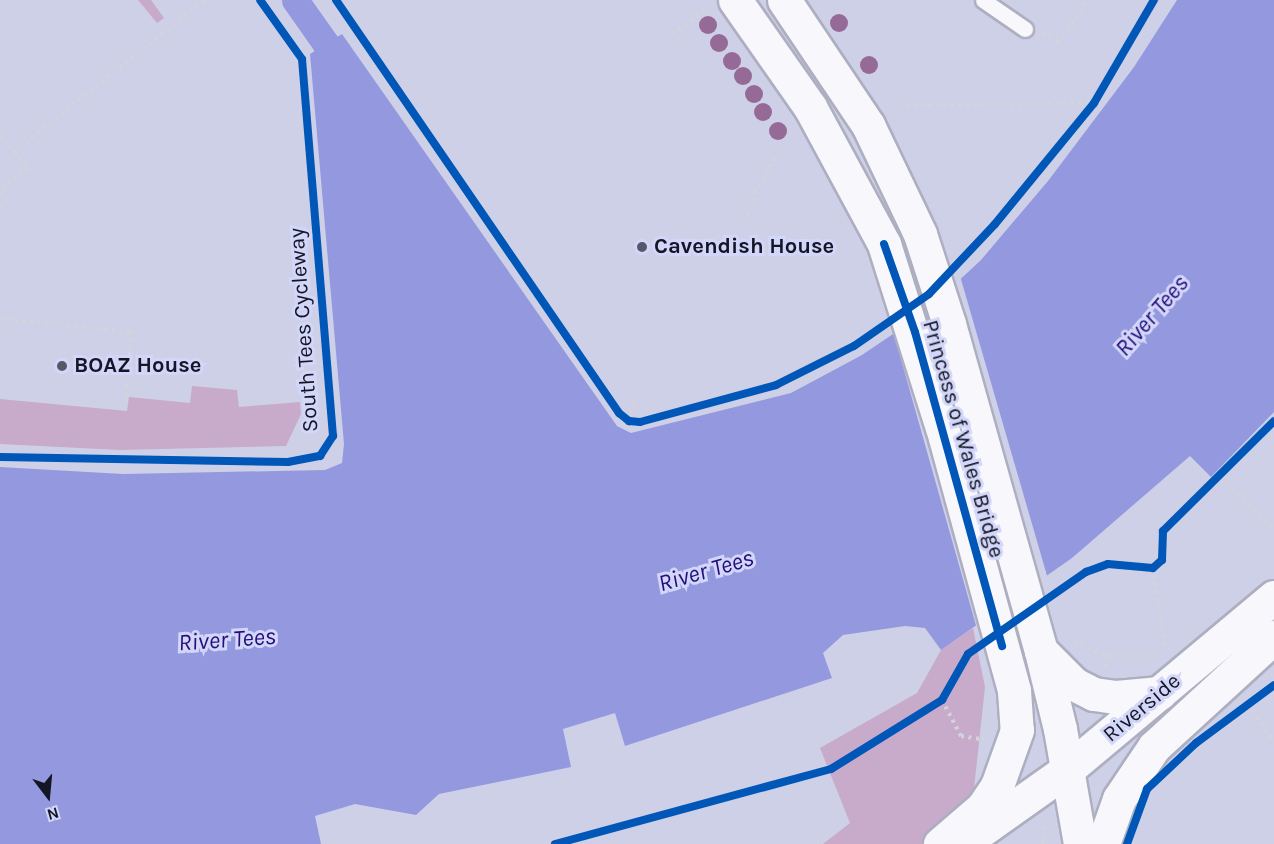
<!DOCTYPE html>
<style>
body{margin:0}
#map{position:relative;width:1274px;height:844px;overflow:hidden;background:#ced0e8;font-family:Karla,sans-serif}
div>[style]{position:absolute}
.green>*{inset:0;background:#c8aaca}
.water>*{inset:0;background:#9499df}
.pier>*{inset:0;background:#ced0e8}
.canal>*{height:27px;margin:-13.5px;padding:0 13.5px;transform-origin:13.5px;border-radius:13.5px;background:#9499df}
.path>*{height:4px;margin-top:-2px;transform-origin:0;background:repeating-linear-gradient(90deg,#d3d4db 0 3px,transparent 0 7.5px)}
.roads{filter:drop-shadow(2px 0 #adafc1) drop-shadow(-2px 0 #adafc1) drop-shadow(0 2px #adafc1) drop-shadow(0 -2px #adafc1)}
.lane>*{height:15px;margin:-7.5px;padding:0 7.5px;transform-origin:7.5px;border-radius:7.5px;background:#f8f8fc}
.secondary>*{height:33px;margin:-16.5px;padding:0 16.5px;transform-origin:16.5px;border-radius:16.5px;background:#f8f8fc}
.primary>*{height:33px;margin:-16.5px;padding:0 16.5px;transform-origin:16.5px;border-radius:16.5px;background:#f8f8fc}
.cycleway>*{height:8px;margin:-4px;padding:0 4px;transform-origin:4px;border-radius:4px;background:#0057b8}
.trees>*{width:18px;height:18px;margin:-9px;border-radius:50%;background:#956a96}
.dots>*{width:16px;height:16px;translate:-50% -50%;box-sizing:border-box;border:3px solid #d2d6f8;border-radius:50%}
span{translate:-50% -50%;white-space:nowrap;text-align:center;line-height:1.15;-webkit-text-stroke:6px #d2d6f8;paint-order:stroke}
.poi-label{font-size:22px;color:#151625;font-weight:700}
.left{translate:0 -50%;text-align:left}
.street-label{font-size:22px;color:#151625}
.water-label{font-size:24px;color:#250e7b;font-style:italic}
.north{position:absolute;left:18px;top:766px;width:60px;height:60px;-webkit-text-stroke:4px #d2d6f8;paint-order:stroke;rotate:164deg;font-size:16px;font-weight:700;line-height:24px;text-align:center;color:#151625}
.north::after{content:'';display:block;margin:auto;width:21px;height:27px;background:#151625;clip-path:polygon(50% 0,100% 100%,50% 72%,0 100%)}
</style>
<div id="map">
<div class="green">
<i style="clip-path:polygon(138px 0,151px 0,164px 18px,157px 23px)"></i>
<i style="clip-path:polygon(192px 386px,237px 390px,239px 407px,300px 402px,301px 414px,286px 446px,120px 450px,0 444px,0 399px,127px 411px,129px 397px,190px 403px)"></i>
<i style="clip-path:polygon(973px 628px,985px 687px,968px 844px,823px 844px,850px 823px,820px 748px,917px 693px,941px 650px)"></i>
</div>
<div class="water">
<i style="clip-path:polygon(1177px 0,1274px 0,1274px 412px,1211px 477px,1190px 456px,1072px 558px,941px 650px,925px 628px,905px 626px,843px 635px,823px 653px,832px 678px,625px 746px,615px 713px,563px 729px,571px 767px,439px 794px,416px 815px,355px 804px,315px 816px,321px 844px,0 844px,0 467px,123px 474px,325px 470px,342px 463px,344px 444px,310px 54px,342px 34px,617px 426px,631px 433px,791px 393px,862px 355px,924px 313px,981px 260px,1048px 181px,1134px 67px)"></i>
</div>
<div class="pier">
<i style="clip-path:polygon(960px 276px,1048px 579px,977px 629px,893px 331px,923px 311px)"></i>
</div>
<div class="canal">
<i style="left:295px;top:0;width:54px;rotate:54.8deg"></i>
<i style="left:326px;top:44px;width:35px;rotate:72deg"></i>
</div>
<div class="path">
<i style="left:1043px;top:32px;width:19px;rotate:35deg"></i>
<i style="left:1059px;top:43px;width:52px;rotate:-56deg"></i>
<i style="left:672px;top:34px;width:44px;rotate:-35.8deg"></i>
<i style="left:906px;top:106px;width:188px;rotate:-0.9deg"></i>
<i style="left:0;top:135px;width:43px;rotate:49.7deg"></i>
<i style="left:28px;top:168px;width:36px;rotate:141deg"></i>
<i style="left:14px;top:152px;width:244px;rotate:-38.5deg"></i>
<i style="left:0;top:192px;width:11px;rotate:52deg"></i>
<i style="left:7px;top:201px;width:9px;rotate:139deg"></i>
<i style="left:748px;top:216px;width:24px;rotate:-73deg"></i>
<i style="left:755px;top:193px;width:46px;rotate:-60.1deg"></i>
<i style="left:0;top:319px;width:133px;rotate:5.6deg"></i>
<i style="left:132px;top:332px;width:75px;rotate:95.3deg"></i>
<i style="left:629px;top:421px;width:21px;rotate:-73deg"></i>
<i style="left:1223px;top:476px;width:74px;rotate:46.6deg"></i>
<i style="left:1153px;top:568px;width:83px;rotate:81.7deg"></i>
<i style="left:1074px;top:642px;width:38px;rotate:22deg"></i>
<i style="left:1109px;top:656px;width:48px"></i>
<i style="left:1106px;top:667px;width:11px;rotate:-75deg"></i>
<i style="left:942px;top:700px;width:41px;rotate:62.2deg"></i>
<i style="left:961px;top:736px;width:24px;rotate:9deg"></i>
<i style="left:1248px;top:705px;width:45px;rotate:54.9deg"></i>
<i style="left:1043px;top:844px;width:21px;rotate:-85deg"></i>
</div>
<div class="roads">
<div class="lane">
<i style="left:983px;top:0;width:51px;rotate:34.6deg"></i>
</div>
<div class="secondary">
<i style="left:735px;top:0;width:131px;rotate:55deg"></i>
<i style="left:810px;top:107px;width:156px;rotate:61.6deg"></i>
<i style="left:884px;top:244px;width:203px;rotate:72.5deg"></i>
<i style="left:945px;top:438px;width:262px;rotate:74.7deg"></i>
<i style="left:1014px;top:691px;width:39px;rotate:86deg"></i>
<i style="left:1017px;top:730px;width:59px;rotate:109.7deg"></i>
<i style="left:997px;top:786px;width:25px;rotate:124deg"></i>
<i style="left:983px;top:807px;width:57px;rotate:139.3deg"></i>
<i style="left:784px;top:0;width:151px;rotate:56.1deg"></i>
<i style="left:868px;top:125px;width:121px;rotate:64.5deg"></i>
<i style="left:920px;top:234px;width:95px;rotate:72.1deg"></i>
<i style="left:949px;top:324px;width:340px;rotate:74.3deg"></i>
<i style="left:1041px;top:651px;width:80px;rotate:76.3deg"></i>
<i style="left:1060px;top:729px;width:117px;rotate:80.1deg"></i>
</div>
<div class="primary">
<i style="left:1041px;top:651px;width:47px;rotate:45deg"></i>
<i style="left:1074px;top:684px;width:22px;rotate:27deg"></i>
<i style="left:1094px;top:694px;width:22px;rotate:8deg"></i>
<i style="left:1116px;top:697px;width:44px;rotate:-5.2deg"></i>
<i style="left:962px;top:844px;width:130px;rotate:-35.3deg"></i>
<i style="left:1068px;top:769px;width:268px;rotate:-39.9deg"></i>
<i style="left:1103px;top:844px;width:48px;rotate:-70.4deg"></i>
<i style="left:1119px;top:799px;width:63px;rotate:-56.1deg"></i>
<i style="left:1154px;top:747px;width:163px;rotate:-42.5deg"></i>
</div>
</div>
<div class="cycleway">
<i style="left:336px;top:0;width:501px;rotate:55.58deg"></i>
<i style="left:619px;top:413px;width:13px;rotate:39deg"></i>
<i style="left:629px;top:421px;width:11px;rotate:5deg"></i>
<i style="left:640px;top:422px;width:141px;rotate:-15.2deg"></i>
<i style="left:776px;top:385px;width:87px;rotate:-26.6deg"></i>
<i style="left:854px;top:346px;width:91px;rotate:-34.7deg"></i>
<i style="left:929px;top:294px;width:96px;rotate:-46.7deg"></i>
<i style="left:995px;top:224px;width:156px;rotate:-50.7deg"></i>
<i style="left:1094px;top:103px;width:119px;rotate:-59.8deg"></i>
<i style="left:884px;top:244px;width:93px;rotate:70.6deg"></i>
<i style="left:915px;top:332px;width:326px;rotate:74.5deg"></i>
<i style="left:0;top:457px;width:288px;rotate:1deg"></i>
<i style="left:288px;top:462px;width:33px;rotate:-11deg"></i>
<i style="left:320px;top:456px;width:24px;rotate:-57deg"></i>
<i style="left:333px;top:436px;width:378px;rotate:-94.7deg"></i>
<i style="left:302px;top:59px;width:72px;rotate:-125.4deg"></i>
<i style="left:555px;top:844px;width:286px;rotate:-15.2deg"></i>
<i style="left:831px;top:769px;width:131px;rotate:-31.9deg"></i>
<i style="left:942px;top:700px;width:53px;rotate:-60.5deg"></i>
<i style="left:968px;top:654px;width:144px;rotate:-34.8deg"></i>
<i style="left:1086px;top:572px;width:23px;rotate:-20deg"></i>
<i style="left:1108px;top:564px;width:45px;rotate:5.1deg"></i>
<i style="left:1153px;top:568px;width:12px;rotate:-42deg"></i>
<i style="left:1162px;top:560px;width:29px;rotate:-88deg"></i>
<i style="left:1163px;top:531px;width:156px;rotate:-44.7deg"></i>
<i style="left:1127px;top:844px;width:59px;rotate:-70deg"></i>
<i style="left:1147px;top:789px;width:67px;rotate:-43.2deg"></i>
<i style="left:1196px;top:743px;width:97px;rotate:-36.6deg"></i>
</div>
<div class="trees">
<i style="left:839px;top:23px"></i>
<i style="left:708px;top:25px"></i>
<i style="left:719px;top:43px"></i>
<i style="left:732px;top:61px"></i>
<i style="left:869px;top:65px"></i>
<i style="left:743px;top:76px"></i>
<i style="left:754px;top:94px"></i>
<i style="left:763px;top:112px"></i>
<i style="left:778px;top:131px"></i>
</div>
<div class="dots">
<i style="left:642px;top:247px;background:#565769"></i>
<i style="left:62px;top:366px;background:#565769"></i>
</div>
<div class="poi-label">
<span class="left" style="left:654px;top:247px">Cavendish House</span>
<span class="left" style="left:74px;top:366px">BOAZ House</span>
</div>
<div class="street-label">
<span style="left:304px;top:330px;rotate:-94deg">South Tees Cycleway</span>
<span style="left:963px;top:439px;rotate:74deg">Princess of Wales Bridge</span>
<span style="left:1142px;top:708px;rotate:-40deg">Riverside</span>
</div>
<div class="water-label">
<span style="left:1152px;top:316px;rotate:-49deg">River Tees</span>
<span style="left:706px;top:571px;rotate:-16deg">River Tees</span>
<span style="left:227px;top:640px;rotate:-4deg">River Tees</span>
</div>
<div class="north">N</div>
</div>
